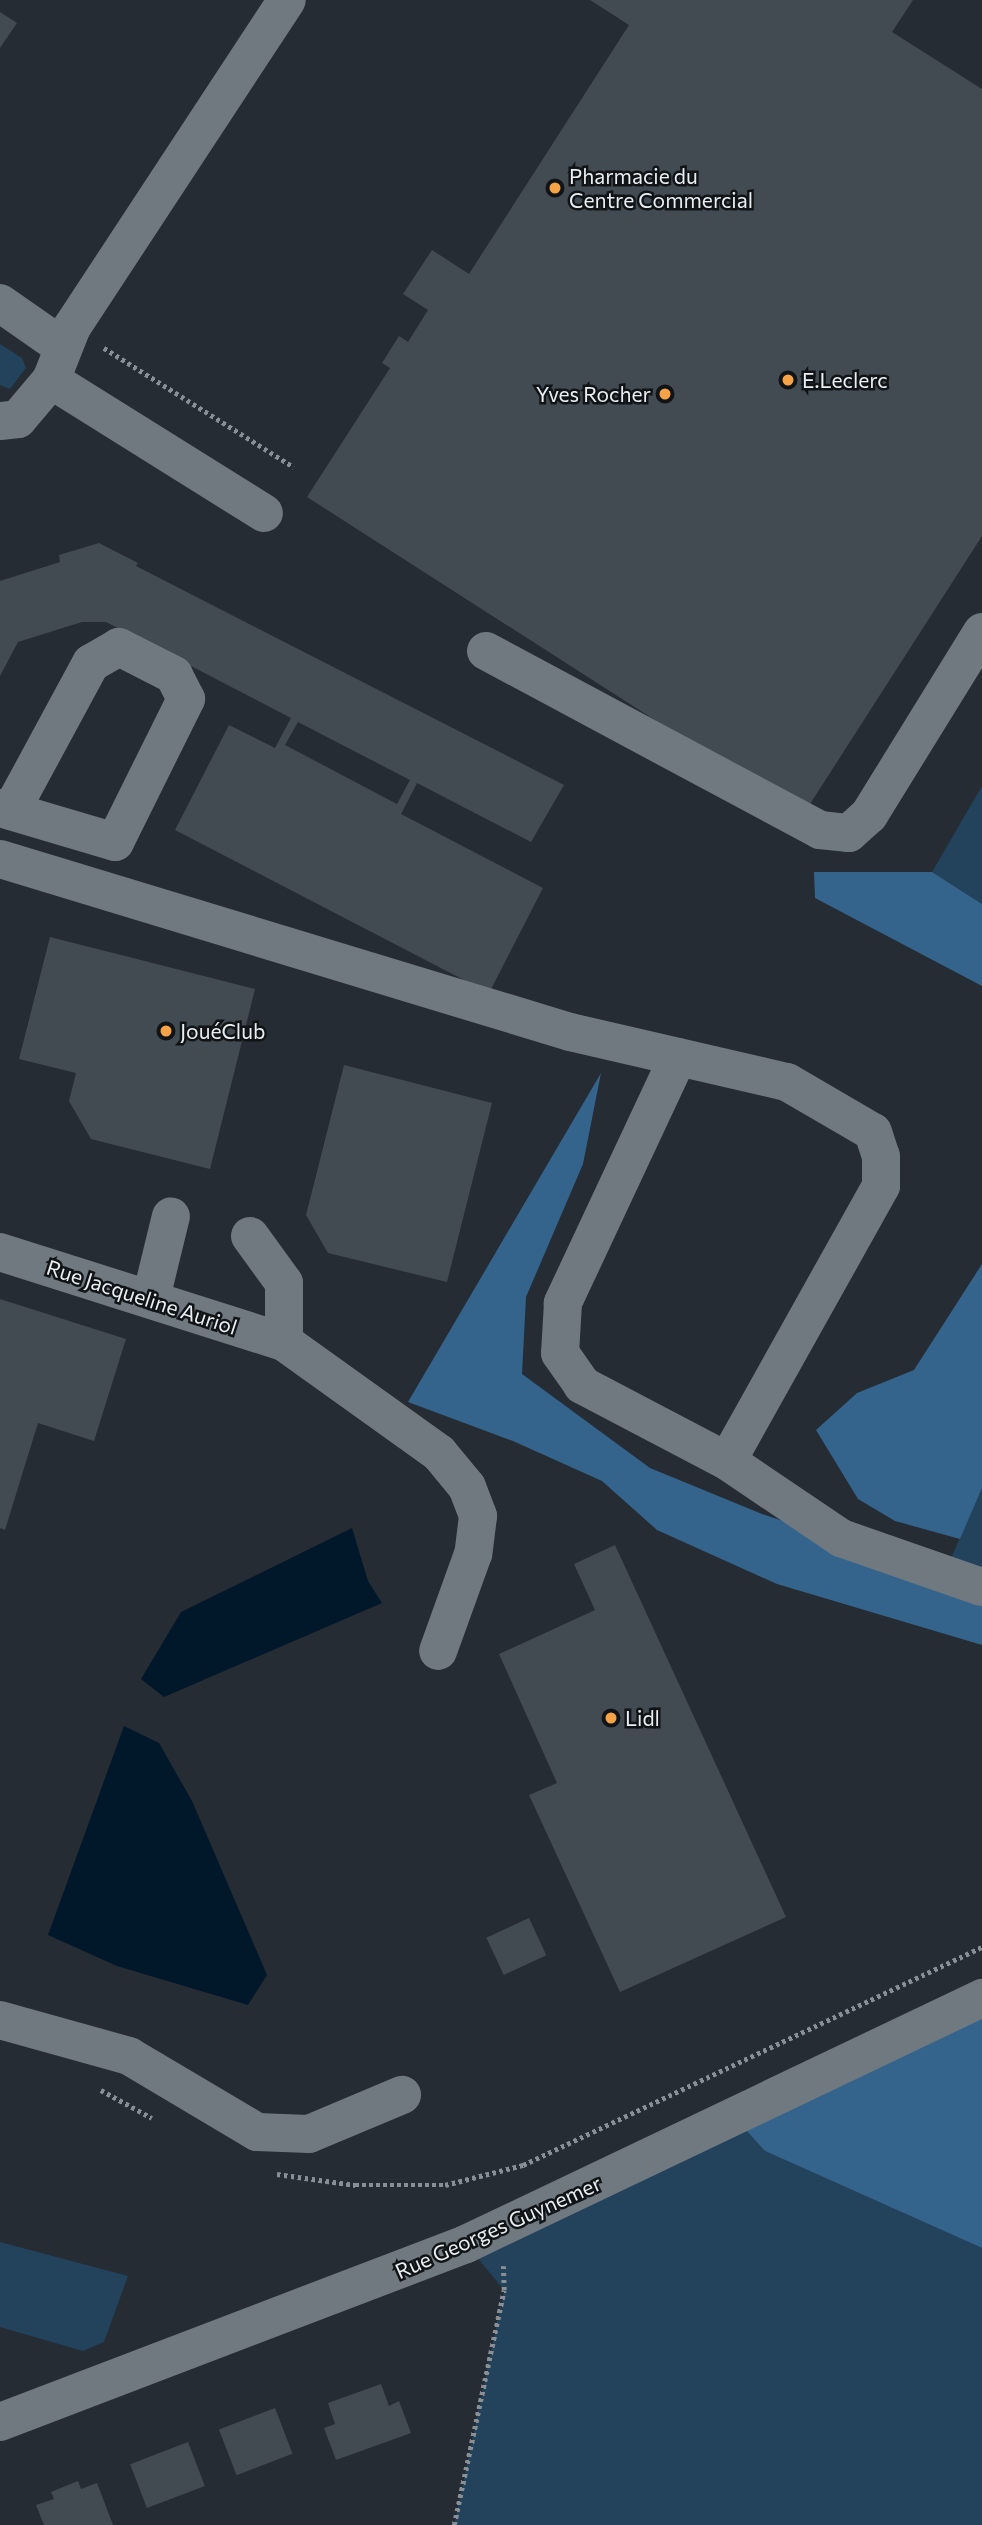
<!DOCTYPE html>
<meta charset="utf-8">
<style>
body{margin:0}
#map{position:relative;width:982px;height:2525px;overflow:hidden;background:#252c33;font-family:Commissioner,sans-serif}
div>[style]{position:absolute}
.green>*{inset:0;background:#23425c}
.forest>*{inset:0;background:#34648c}
.water>*{inset:0;background:#01182b}
.building>*{inset:0;background:#434b52;transform-origin:0 0}
.path>*{height:4.5px;margin-top:-2.25px;transform-origin:0;background:repeating-linear-gradient(90deg,#8a8f95 0 3.5px,transparent 0 7px)}
.minor>*{height:38px;margin:-19px;padding:0 19px;transform-origin:19px;border-radius:19px;background:#707980}
.dots>*{width:19px;height:19px;translate:-50% -50%;box-sizing:border-box;border:4px solid #111417;border-radius:50%}
span{translate:-50% -50%;white-space:nowrap;text-align:center;line-height:1.15;-webkit-text-stroke:5px #111417;paint-order:stroke}
.poi-label{font-size:21px;color:#e9eef2}
.left{translate:0 -50%;text-align:left}
.right{translate:-100% -50%;text-align:right}
.street-label{font-size:21px;color:#e9eef2}
</style>
<div id="map">
<div class="green">
<i style="clip-path:polygon(0 344px,22px 358px,26px 368px,10px 389px,0 385px)"></i>
<i style="clip-path:polygon(982px 786px,982px 904px,932px 872px)"></i>
<i style="clip-path:polygon(982px 1488px,982px 1587px,944px 1574px)"></i>
<i style="clip-path:polygon(736px 2119px,765px 2151px,982px 2248px,982px 2525px,454px 2525px,504px 2290px,466px 2244px)"></i>
<i style="clip-path:polygon(0 2242px,128px 2276px,104px 2342px,83px 2351px,0 2327px)"></i>
</div>
<div class="forest">
<i style="clip-path:polygon(814px 872px,932px 872px,982px 904px,982px 986px,815px 898px)"></i>
<i style="clip-path:polygon(601px 1073px,583px 1164px,526px 1297px,522px 1374px,650px 1468px,762px 1514px,982px 1587px,982px 1645px,777px 1584px,657px 1530px,602px 1481px,513px 1441px,408px 1402px)"></i>
<i style="clip-path:polygon(982px 1264px,982px 1488px,960px 1539px,895px 1521px,858px 1499px,816px 1430px,857px 1393px,914px 1370px)"></i>
<i style="clip-path:polygon(982px 1998px,982px 2248px,765px 2151px,736px 2119px)"></i>
</div>
<div class="water">
<i style="clip-path:polygon(352px 1528px,368px 1581px,382px 1603px,164px 1697px,141px 1679px,181px 1612px)"></i>
<i style="clip-path:polygon(124px 1726px,159px 1743px,192px 1801px,267px 1975px,248px 2005px,117px 1966px,48px 1935px)"></i>
</div>
<div class="building">
<i style="clip-path:polygon(590px 0,913px 0,892px 32px,982px 89px,982px 536px,803px 815px,307px 497px,390px 368px,382px 363px,399px 336px,408px 342px,428px 310px,403px 294px,432px 250px,469px 274px,629px 25px)"></i>
<i style="clip-path:polygon(0 12px,17px 23px,0 48px)"></i>
<i style="clip-path:polygon(evenodd,99px 543px,138px 563px,136px 566px,564px 785px,531px 842px,417px 783px,401px 814px,543px 888px,489px 993px,175px 830px,229px 725px,275px 748px,291px 718px,106px 622px,82px 622px,18px 642px,0 676px,0 581px,60px 562px,59px 555px,99px 543px,298px 722px,410px 780px,397px 804px,285px 745px,298px 722px)"></i>
<i style="clip-path:polygon(50px 937px,255px 989px,210px 1169px,91px 1139px,69px 1101px,76px 1073px,19px 1059px)"></i>
<i style="clip-path:polygon(344px 1065px,492px 1103px,447px 1282px,328px 1253px,306px 1215px)"></i>
<i style="clip-path:polygon(0 1299px,126px 1339px,94px 1441px,38px 1423px,5px 1530px,0 1528px)"></i>
<i style="clip-path:polygon(615px 1545px,786px 1917px,620px 1992px,529px 1795px,557px 1783px,499px 1654px,595px 1610px,574px 1564px)"></i>
<i style="left:529px;top:1918px;width:41px;height:47px;rotate:65deg"></i>
<i style="clip-path:polygon(381px 2384px,389px 2406px,399px 2401px,411px 2433px,336px 2460px,324px 2428px,335px 2424px,328px 2403px)"></i>
<i style="left:275px;top:2408px;width:49px;height:60px;rotate:69deg"></i>
<i style="left:188px;top:2442px;width:47px;height:62px;rotate:69deg"></i>
<i style="clip-path:polygon(78px 2481px,81px 2489px,97px 2483px,113px 2525px,44px 2525px,36px 2505px,54px 2499px,51px 2492px)"></i>
</div>
<div class="path">
<i style="left:104px;top:348px;width:224px;rotate:32.1deg"></i>
<i style="left:101px;top:2090px;width:58px;rotate:28.8deg"></i>
<i style="left:277px;top:2174px;width:79px;rotate:8deg"></i>
<i style="left:355px;top:2185px;width:90px"></i>
<i style="left:445px;top:2185px;width:81px;rotate:-14.4deg"></i>
<i style="left:523px;top:2165px;width:508px;rotate:-25.41deg"></i>
<i style="left:454px;top:2525px;width:240px;rotate:-78deg"></i>
<i style="left:504px;top:2290px;width:24px;rotate:-92deg"></i>
</div>
<div class="minor">
<i style="left:0;top:303px;width:77px;rotate:34.9deg"></i>
<i style="left:51px;top:380px;width:251px;rotate:32deg"></i>
<i style="left:0;top:421px;width:18px;rotate:-6deg"></i>
<i style="left:18px;top:419px;width:51px;rotate:-49.8deg"></i>
<i style="left:51px;top:380px;width:57px;rotate:-68.4deg"></i>
<i style="left:72px;top:327px;width:391px;rotate:-56.7deg"></i>
<i style="left:486px;top:651px;width:379px;rotate:28.2deg"></i>
<i style="left:820px;top:830px;width:29px;rotate:6deg"></i>
<i style="left:849px;top:833px;width:27px;rotate:-42deg"></i>
<i style="left:869px;top:815px;width:215px;rotate:-58.3deg"></i>
<i style="left:0;top:808px;width:120px;rotate:16.5deg"></i>
<i style="left:115px;top:842px;width:160px;rotate:-63.6deg"></i>
<i style="left:186px;top:699px;width:27px;rotate:-117deg"></i>
<i style="left:174px;top:675px;width:62px;rotate:-153deg"></i>
<i style="left:119px;top:647px;width:32px;rotate:150deg"></i>
<i style="left:91px;top:663px;width:168px;rotate:118.4deg"></i>
<i style="left:0;top:859px;width:596px;rotate:16.88deg"></i>
<i style="left:570px;top:1032px;width:223px;rotate:13deg"></i>
<i style="left:787px;top:1082px;width:99px;rotate:30.2deg"></i>
<i style="left:873px;top:1132px;width:25px;rotate:72deg"></i>
<i style="left:881px;top:1156px;width:30px;rotate:90deg"></i>
<i style="left:881px;top:1186px;width:315px;rotate:119.2deg"></i>
<i style="left:727px;top:1461px;width:138px;rotate:34deg"></i>
<i style="left:841px;top:1538px;width:149px;rotate:19.2deg"></i>
<i style="left:678px;top:1057px;width:272px;rotate:115.1deg"></i>
<i style="left:563px;top:1303px;width:50px;rotate:93.4deg"></i>
<i style="left:560px;top:1353px;width:39px;rotate:55deg"></i>
<i style="left:582px;top:1385px;width:164px;rotate:27.7deg"></i>
<i style="left:250px;top:1236px;width:58px;rotate:54.1deg"></i>
<i style="left:284px;top:1283px;width:59px;rotate:90deg"></i>
<i style="left:0;top:1252px;width:298px;rotate:17.6deg"></i>
<i style="left:284px;top:1342px;width:191px;rotate:35.6deg"></i>
<i style="left:439px;top:1453px;width:44px;rotate:50.5deg"></i>
<i style="left:467px;top:1487px;width:31px;rotate:69deg"></i>
<i style="left:478px;top:1516px;width:38px;rotate:97deg"></i>
<i style="left:473px;top:1554px;width:103px;rotate:109.8deg"></i>
<i style="left:151px;top:1298px;width:84px;rotate:-76.3deg"></i>
<i style="left:0;top:2020px;width:134px;rotate:15.6deg"></i>
<i style="left:129px;top:2056px;width:149px;rotate:30.7deg"></i>
<i style="left:257px;top:2132px;width:52px;rotate:2.2deg"></i>
<i style="left:309px;top:2134px;width:101px;rotate:-22.8deg"></i>
<i style="left:0;top:2422px;width:499px;rotate:-20.9deg"></i>
<i style="left:466px;top:2244px;width:572px;rotate:-25.49deg"></i>
</div>
<div class="dots">
<i style="left:555px;top:188px;background:#f5a346"></i>
<i style="left:788px;top:380px;background:#f5a346"></i>
<i style="left:665px;top:394px;background:#f5a346"></i>
<i style="left:166px;top:1031px;background:#f5a346"></i>
<i style="left:611px;top:1718px;background:#f5a346"></i>
</div>
<div class="poi-label">
<span class="left" style="left:569px;top:188px">Pharmacie du<br>Centre Commercial</span>
<span class="left" style="left:802px;top:380px">E.Leclerc</span>
<span class="right" style="left:651px;top:394px">Yves Rocher</span>
<span class="left" style="left:180px;top:1031px">JouéClub</span>
<span class="left" style="left:625px;top:1718px">Lidl</span>
</div>
<div class="street-label">
<span style="left:142px;top:1297px;rotate:18deg">Rue Jacqueline Auriol</span>
<span style="left:498px;top:2227px;rotate:-24deg">Rue Georges Guynemer</span>
</div>
</div>
